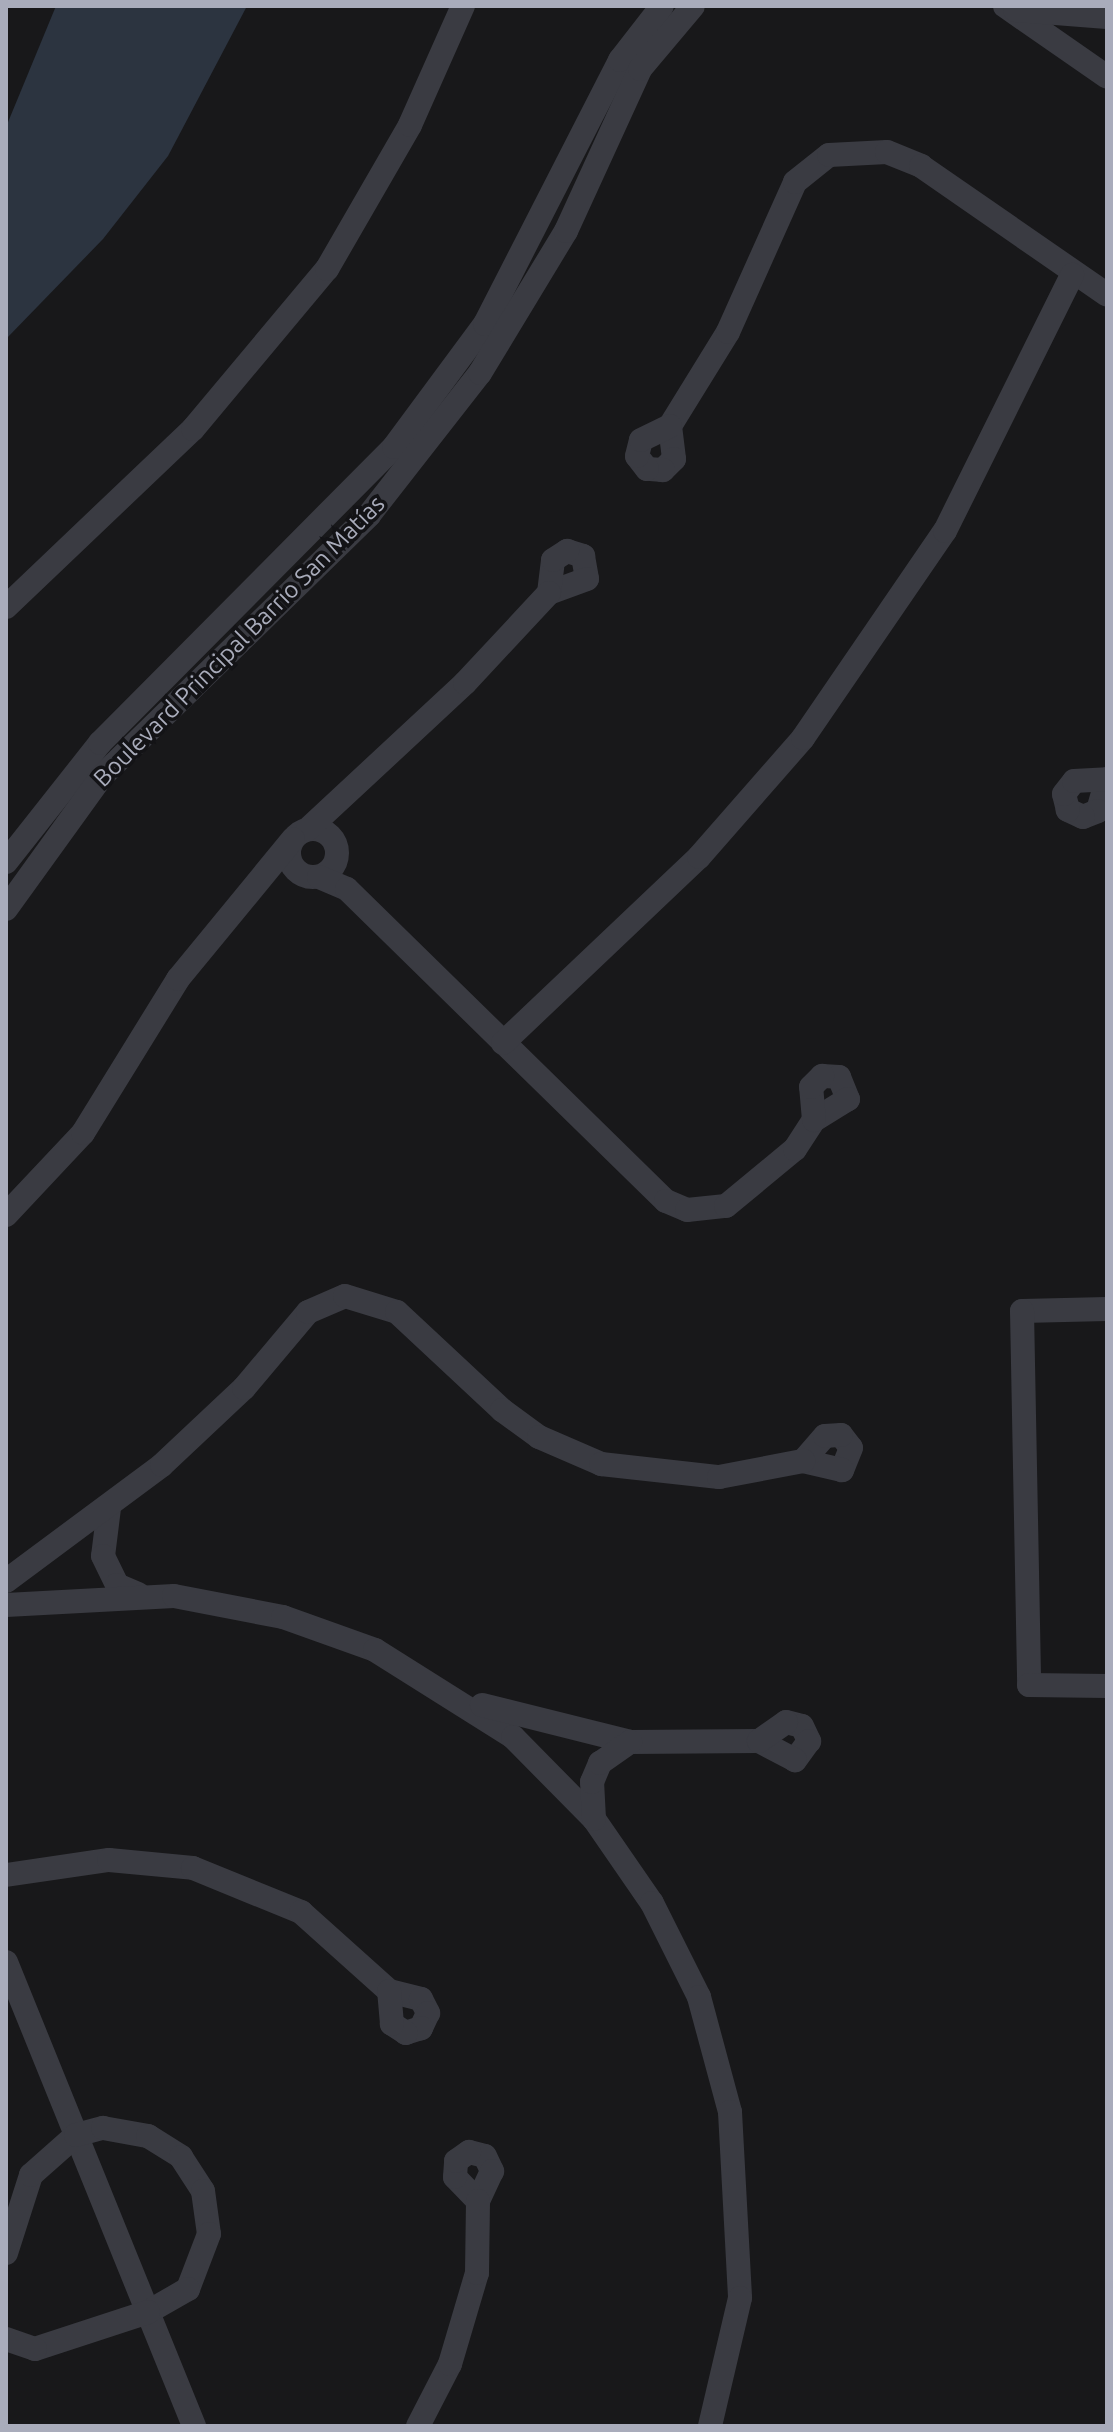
<!DOCTYPE html>
<meta charset="utf-8">
<style>
body{margin:0}
#map{position:relative;width:1113px;height:2432px;overflow:hidden;background:#18181a;font-family:Ubuntu,sans-serif}
div>[style]{position:absolute}
.water>*{inset:0;background:#2c3440}
.street>*{height:24px;margin:-12px;padding:0 12px;transform-origin:12px;border-radius:12px;background:#3a3b42}
.street>.ring{margin:-12px;padding:0;box-sizing:content-box;background:none;border:24px solid #3a3b42;border-radius:50%}
span{translate:-50% -50%;white-space:nowrap;text-align:center;line-height:1.15;-webkit-text-stroke:7px #131316;paint-order:stroke}
.street-label{font-size:24px;color:#a9acbb}
.frame{position:absolute;inset:0;border:8px solid #a9acbb;pointer-events:none}
</style>
<div id="map">
<div class="water">
<i style="clip-path:polygon(56px 6px,247px 6px,168px 156px,103px 239px,6px 339px,6px 127px)"></i>
</div>
<div class="street">
<i style="left:1005px;top:6px;width:124px;rotate:34.8deg"></i>
<i style="left:1015px;top:10px;width:92px;rotate:4.4deg"></i>
<i style="left:670px;top:426px;width:110px;rotate:-58.3deg"></i>
<i style="left:728px;top:332px;width:164px;rotate:-65.9deg"></i>
<i style="left:795px;top:182px;width:43px;rotate:-38.5deg"></i>
<i style="left:829px;top:155px;width:58px;rotate:-3deg"></i>
<i style="left:887px;top:152px;width:37px;rotate:22deg"></i>
<i style="left:921px;top:166px;width:226px;rotate:34.7deg"></i>
<i style="left:670px;top:426px;width:33px;rotate:83deg"></i>
<i style="left:674px;top:459px;width:16px;rotate:135deg"></i>
<i style="left:663px;top:470px;width:16px;rotate:-176deg"></i>
<i style="left:647px;top:469px;width:16px;rotate:-128deg"></i>
<i style="left:637px;top:456px;width:16px;rotate:-76deg"></i>
<i style="left:641px;top:440px;width:32px;rotate:-26deg"></i>
<i style="left:567px;top:551px;width:17px;rotate:17deg"></i>
<i style="left:583px;top:556px;width:23px;rotate:80deg"></i>
<i style="left:587px;top:579px;width:40px;rotate:159.8deg"></i>
<i style="left:549px;top:593px;width:33px;rotate:-83deg"></i>
<i style="left:553px;top:560px;width:17px;rotate:-33deg"></i>
<i style="left:6px;top:607px;width:258px;rotate:-43.6deg"></i>
<i style="left:193px;top:429px;width:209px;rotate:-50.1deg"></i>
<i style="left:327px;top:269px;width:166px;rotate:-60deg"></i>
<i style="left:410px;top:125px;width:130px;rotate:-66deg"></i>
<i style="left:1107px;top:779px;width:33px;rotate:106deg"></i>
<i style="left:1098px;top:811px;width:16px;rotate:158deg"></i>
<i style="left:1083px;top:817px;width:17px;rotate:-155deg"></i>
<i style="left:1068px;top:810px;width:16px;rotate:-104deg"></i>
<i style="left:1064px;top:794px;width:16px;rotate:-52deg"></i>
<i style="left:1074px;top:781px;width:33px;rotate:-3deg"></i>
<i class="ring" style="left:289px;top:829px;width:24px;height:24px"></i>
<i style="left:308px;top:829px;width:214px;rotate:-42.9deg"></i>
<i style="left:465px;top:683px;width:123px;rotate:-47deg"></i>
<i style="left:6px;top:862px;width:152px;rotate:-51.7deg"></i>
<i style="left:100px;top:743px;width:417px;rotate:-45.2deg"></i>
<i style="left:394px;top:447px;width:153px;rotate:-53.5deg"></i>
<i style="left:485px;top:324px;width:297px;rotate:-62.9deg"></i>
<i style="left:620px;top:60px;width:68px;rotate:-52.1deg"></i>
<i style="left:319px;top:877px;width:30px;rotate:23deg"></i>
<i style="left:347px;top:889px;width:446px;rotate:44.4deg"></i>
<i style="left:666px;top:1201px;width:23px;rotate:23deg"></i>
<i style="left:687px;top:1210px;width:39px;rotate:-6deg"></i>
<i style="left:726px;top:1206px;width:89px;rotate:-39.6deg"></i>
<i style="left:795px;top:1149px;width:35px;rotate:-57deg"></i>
<i style="left:6px;top:909px;width:164px;rotate:-54.2deg"></i>
<i style="left:102px;top:776px;width:373px;rotate:-44.3deg"></i>
<i style="left:369px;top:515px;width:180px;rotate:-52deg"></i>
<i style="left:480px;top:373px;width:166px;rotate:-58.8deg"></i>
<i style="left:566px;top:231px;width:178px;rotate:-65.4deg"></i>
<i style="left:640px;top:69px;width:82px;rotate:-49.9deg"></i>
<i style="left:503px;top:1043px;width:270px;rotate:-43.5deg"></i>
<i style="left:699px;top:857px;width:158px;rotate:-48.8deg"></i>
<i style="left:803px;top:738px;width:251px;rotate:-55.6deg"></i>
<i style="left:945px;top:531px;width:286px;rotate:-63.6deg"></i>
<i style="left:822px;top:1076px;width:17px;rotate:3deg"></i>
<i style="left:839px;top:1077px;width:24px;rotate:68deg"></i>
<i style="left:848px;top:1099px;width:40px;rotate:148deg"></i>
<i style="left:814px;top:1120px;width:33px;rotate:-95deg"></i>
<i style="left:811px;top:1087px;width:16px;rotate:-45deg"></i>
<i style="left:6px;top:1215px;width:112px;rotate:-46.8deg"></i>
<i style="left:83px;top:1133px;width:181px;rotate:-58.3deg"></i>
<i style="left:178px;top:979px;width:181px;rotate:-50.6deg"></i>
<i style="left:1107px;top:1309px;width:85px;rotate:178.7deg"></i>
<i style="left:1022px;top:1311px;width:374px;rotate:88.9deg"></i>
<i style="left:1029px;top:1685px;width:78px;rotate:0.7deg"></i>
<i style="left:841px;top:1435px;width:16px;rotate:52deg"></i>
<i style="left:851px;top:1448px;width:24px;rotate:112deg"></i>
<i style="left:842px;top:1470px;width:40px;rotate:-167deg"></i>
<i style="left:803px;top:1461px;width:33px;rotate:-49deg"></i>
<i style="left:825px;top:1436px;width:16px;rotate:-4deg"></i>
<i style="left:109px;top:1508px;width:48px;rotate:97.1deg"></i>
<i style="left:103px;top:1556px;width:32px;rotate:64deg"></i>
<i style="left:117px;top:1585px;width:23px;rotate:23deg"></i>
<i style="left:6px;top:1581px;width:194px;rotate:-36.6deg"></i>
<i style="left:162px;top:1465px;width:112px;rotate:-43.2deg"></i>
<i style="left:244px;top:1388px;width:99px;rotate:-49.9deg"></i>
<i style="left:308px;top:1312px;width:40px;rotate:-23.4deg"></i>
<i style="left:345px;top:1296px;width:54px;rotate:17.1deg"></i>
<i style="left:397px;top:1312px;width:144px;rotate:43deg"></i>
<i style="left:502px;top:1410px;width:46px;rotate:36.1deg"></i>
<i style="left:539px;top:1437px;width:68px;rotate:23.5deg"></i>
<i style="left:601px;top:1464px;width:119px;rotate:6.3deg"></i>
<i style="left:719px;top:1477px;width:86px;rotate:-10.8deg"></i>
<i style="left:6px;top:1605px;width:168px;rotate:-3.1deg"></i>
<i style="left:174px;top:1596px;width:111px;rotate:10.9deg"></i>
<i style="left:283px;top:1617px;width:98px;rotate:19.7deg"></i>
<i style="left:375px;top:1650px;width:163px;rotate:32.2deg"></i>
<i style="left:513px;top:1737px;width:115px;rotate:45.4deg"></i>
<i style="left:594px;top:1819px;width:102px;rotate:55.4deg"></i>
<i style="left:652px;top:1903px;width:105px;rotate:63.4deg"></i>
<i style="left:699px;top:1997px;width:119px;rotate:74.9deg"></i>
<i style="left:730px;top:2112px;width:186px;rotate:86.9deg"></i>
<i style="left:740px;top:2298px;width:131px;rotate:103.2deg"></i>
<i style="left:482px;top:1705px;width:153px;rotate:14deg"></i>
<i style="left:630px;top:1742px;width:129px;rotate:-0.4deg"></i>
<i style="left:786px;top:1722px;width:16px;rotate:14deg"></i>
<i style="left:802px;top:1726px;width:17px;rotate:65deg"></i>
<i style="left:809px;top:1741px;width:24px;rotate:126deg"></i>
<i style="left:795px;top:1760px;width:41px;rotate:-152.2deg"></i>
<i style="left:759px;top:1741px;width:33px;rotate:-35deg"></i>
<i style="left:594px;top:1819px;width:37px;rotate:-93deg"></i>
<i style="left:592px;top:1782px;width:21px;rotate:-67deg"></i>
<i style="left:600px;top:1763px;width:37px;rotate:-35deg"></i>
<i style="left:6px;top:1875px;width:104px;rotate:-8.3deg"></i>
<i style="left:109px;top:1860px;width:84px;rotate:5.4deg"></i>
<i style="left:193px;top:1868px;width:117px;rotate:22.2deg"></i>
<i style="left:301px;top:1912px;width:118px;rotate:41.9deg"></i>
<i style="left:6px;top:1962px;width:501px;rotate:67.94deg"></i>
<i style="left:389px;top:1991px;width:33px;rotate:14deg"></i>
<i style="left:421px;top:1999px;width:16px;rotate:63deg"></i>
<i style="left:428px;top:2013px;width:17px;rotate:115deg"></i>
<i style="left:421px;top:2028px;width:16px;rotate:162deg"></i>
<i style="left:406px;top:2033px;width:17px;rotate:-147deg"></i>
<i style="left:392px;top:2024px;width:33px;rotate:-95deg"></i>
<i style="left:469px;top:2152px;width:16px;rotate:14deg"></i>
<i style="left:485px;top:2156px;width:17px;rotate:65deg"></i>
<i style="left:492px;top:2171px;width:33px;rotate:115deg"></i>
<i style="left:478px;top:2201px;width:33px;rotate:-134deg"></i>
<i style="left:455px;top:2177px;width:16px;rotate:-86deg"></i>
<i style="left:456px;top:2161px;width:16px;rotate:-35deg"></i>
<i style="left:6px;top:2253px;width:82px;rotate:-72.2deg"></i>
<i style="left:31px;top:2175px;width:60px;rotate:-41.6deg"></i>
<i style="left:76px;top:2135px;width:28px;rotate:-15deg"></i>
<i style="left:103px;top:2128px;width:46px;rotate:10.1deg"></i>
<i style="left:148px;top:2136px;width:39px;rotate:32deg"></i>
<i style="left:181px;top:2157px;width:40px;rotate:57.1deg"></i>
<i style="left:203px;top:2191px;width:43px;rotate:82.1deg"></i>
<i style="left:209px;top:2234px;width:59px;rotate:110.9deg"></i>
<i style="left:188px;top:2289px;width:46px;rotate:150.1deg"></i>
<i style="left:148px;top:2312px;width:119px;rotate:161.9deg"></i>
<i style="left:35px;top:2349px;width:31px;rotate:-161deg"></i>
<i style="left:418px;top:2426px;width:70px;rotate:-62.7deg"></i>
<i style="left:450px;top:2364px;width:95px;rotate:-73.5deg"></i>
<i style="left:477px;top:2273px;width:72px;rotate:-89.2deg"></i>
</div>
<div class="street-label">
<span style="left:239px;top:641px;rotate:-45deg">Boulevard Principal Barrio San Matías</span>
</div>
<div class="frame"></div>
</div>
